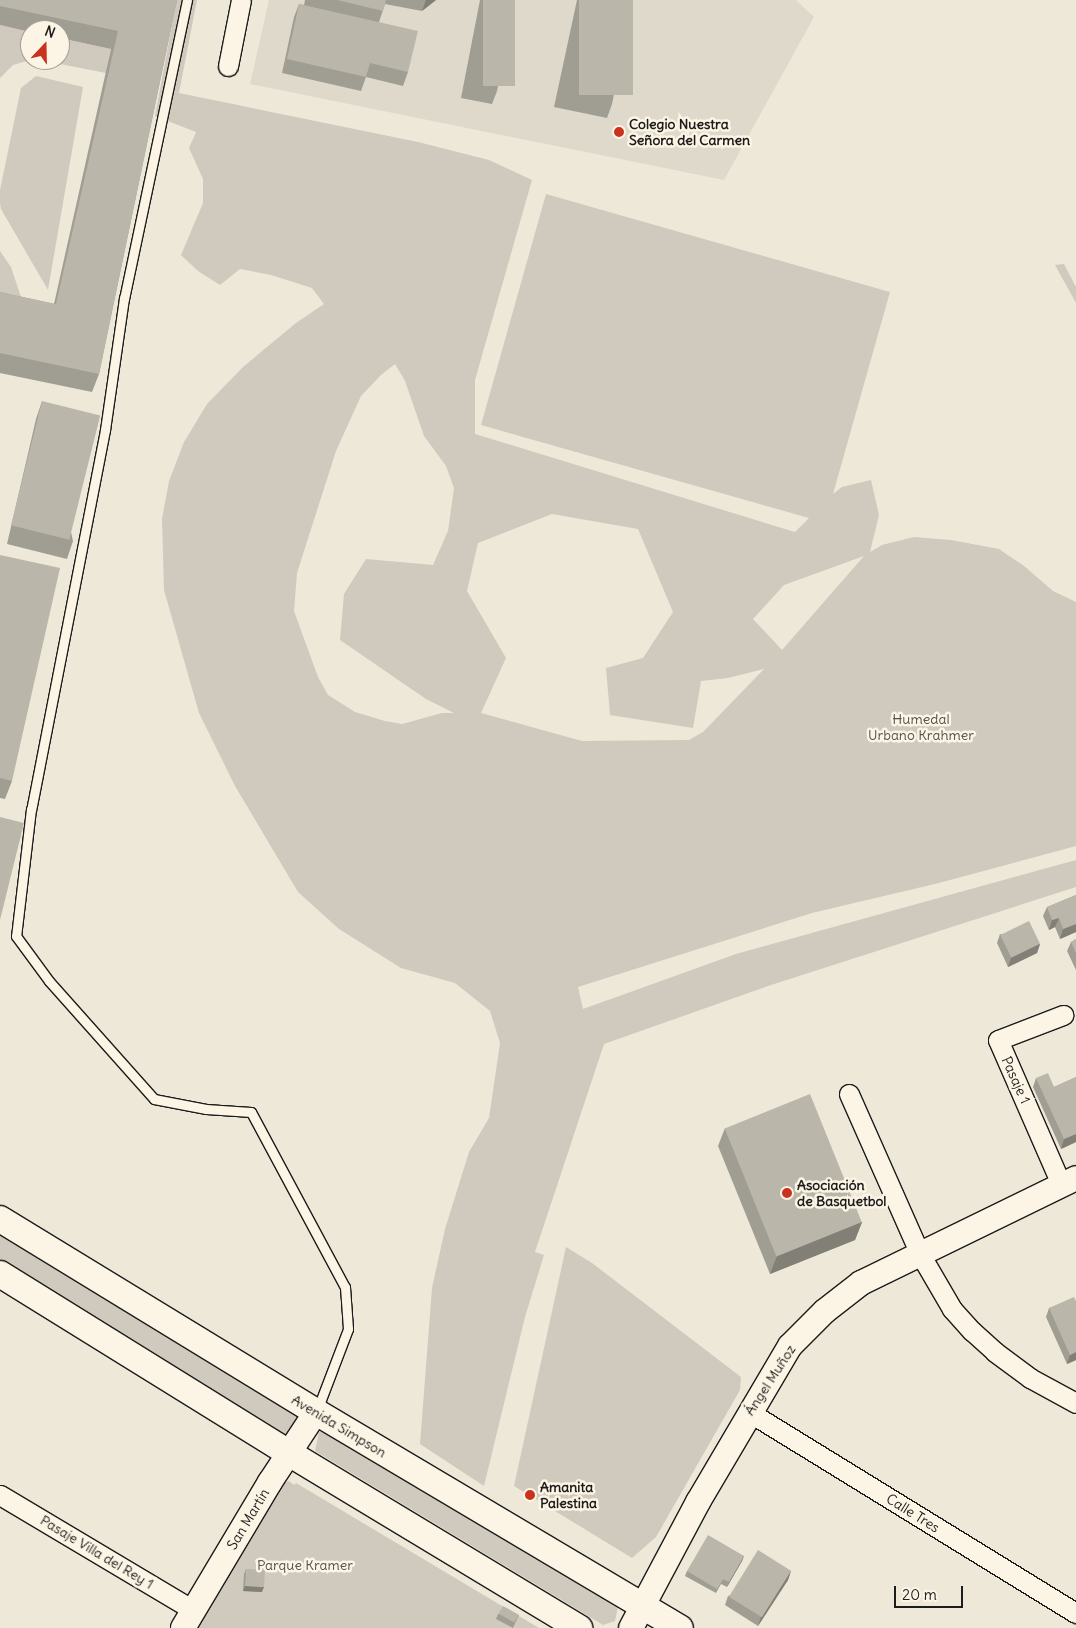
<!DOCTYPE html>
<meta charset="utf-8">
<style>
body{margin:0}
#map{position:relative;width:1076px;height:1628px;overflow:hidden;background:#eee8d9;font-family:Delius,sans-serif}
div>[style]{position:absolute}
.built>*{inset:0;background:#ded9cb}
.green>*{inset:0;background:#cfcabd;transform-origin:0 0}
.roads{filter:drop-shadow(1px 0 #1c1c1c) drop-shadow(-1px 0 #1c1c1c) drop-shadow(0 1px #1c1c1c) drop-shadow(0 -1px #1c1c1c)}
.service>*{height:9px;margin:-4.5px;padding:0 4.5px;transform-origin:4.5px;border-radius:4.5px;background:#fcf5e5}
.minor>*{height:19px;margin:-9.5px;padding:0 9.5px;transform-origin:9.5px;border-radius:9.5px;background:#fcf5e5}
.tertiary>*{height:24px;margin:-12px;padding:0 12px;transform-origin:12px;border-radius:12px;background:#fcf5e5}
.secondary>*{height:26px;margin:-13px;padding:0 13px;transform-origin:13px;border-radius:13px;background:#fcf5e5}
.wall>*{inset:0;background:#a09d92}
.shaded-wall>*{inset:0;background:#827f77}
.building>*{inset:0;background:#bab6aa;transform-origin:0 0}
.dots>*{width:14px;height:14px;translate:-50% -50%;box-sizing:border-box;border:2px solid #fcf5e5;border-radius:50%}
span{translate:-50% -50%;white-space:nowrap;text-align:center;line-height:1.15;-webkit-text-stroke:5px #fcf5e5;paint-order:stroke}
.poi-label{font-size:14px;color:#1c1c1c;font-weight:700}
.left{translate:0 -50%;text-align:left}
.park-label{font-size:14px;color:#52504c}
.street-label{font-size:14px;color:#1c1c1c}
.north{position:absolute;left:20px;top:20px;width:50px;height:50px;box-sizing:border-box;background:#fcf5e5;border:1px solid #a29e95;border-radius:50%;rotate:21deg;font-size:14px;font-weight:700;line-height:20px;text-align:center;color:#1c1c1c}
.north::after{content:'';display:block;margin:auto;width:18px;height:22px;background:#c8321e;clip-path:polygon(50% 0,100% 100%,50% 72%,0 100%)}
.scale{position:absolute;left:894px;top:1586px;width:69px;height:22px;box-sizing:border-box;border:2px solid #1c1c1c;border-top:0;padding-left:6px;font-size:15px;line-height:18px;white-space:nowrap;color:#1c1c1c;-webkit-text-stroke:4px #fcf5e5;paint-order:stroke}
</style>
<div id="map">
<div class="built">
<i style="clip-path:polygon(269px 0,796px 0,814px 17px,724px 180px,250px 84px)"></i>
</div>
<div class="green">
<i style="clip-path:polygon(evenodd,164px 0,197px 0,179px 93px,418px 142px,489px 160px,532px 180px,475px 380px,475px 434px,795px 532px,809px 518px,481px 425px,546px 194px,890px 292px,833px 494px,842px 487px,871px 480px,879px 515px,870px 552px,882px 545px,914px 537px,951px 540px,999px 549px,1024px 566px,1053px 591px,1076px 602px,1076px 846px,939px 883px,812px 913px,578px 987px,583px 1009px,736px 954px,1076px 860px,1076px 887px,771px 985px,604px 1044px,535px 1252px,544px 1255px,525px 1317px,484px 1486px,420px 1444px,432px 1288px,445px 1229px,469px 1152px,489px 1118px,500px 1043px,490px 1011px,455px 983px,401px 968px,339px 929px,298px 892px,235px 786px,199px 713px,164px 590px,162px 519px,169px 481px,184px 442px,207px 404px,243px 367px,296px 323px,324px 304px,312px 288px,271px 275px,240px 269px,220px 285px,198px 271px,181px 255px,203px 203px,203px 179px,189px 148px,196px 132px,155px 116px,176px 4px,164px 0,395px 364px,405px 381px,424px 436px,446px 466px,454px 488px,448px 531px,433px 565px,366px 559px,344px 594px,340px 640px,426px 699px,454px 713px,442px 713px,402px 724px,385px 721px,355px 712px,328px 695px,318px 677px,294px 611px,297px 573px,336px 451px,361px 396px,381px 375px,395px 364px,164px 0,552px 514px,638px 529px,673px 612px,643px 658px,606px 668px,610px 715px,693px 728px,701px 681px,728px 678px,764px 669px,703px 732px,689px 740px,582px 741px,481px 713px,506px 658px,467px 591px,478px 543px,552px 514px,164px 0,864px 556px,782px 650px,753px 619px,784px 585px,864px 556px)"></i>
<i style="clip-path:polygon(0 25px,30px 32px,30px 60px,13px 65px,0 78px)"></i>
<i style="clip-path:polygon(60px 38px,111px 49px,106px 73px,40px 60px,60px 60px)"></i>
<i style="clip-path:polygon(36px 76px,83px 87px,48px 290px,1px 209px,0 203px,0 190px,21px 88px)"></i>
<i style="clip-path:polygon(0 251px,11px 267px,26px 312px,0 306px)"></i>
<i style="clip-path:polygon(1064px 264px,1076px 287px,1076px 303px,1055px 265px)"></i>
<i style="left:0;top:1230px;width:354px;height:28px;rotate:32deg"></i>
<i style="clip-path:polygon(566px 1247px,592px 1263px,741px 1377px,740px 1390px,656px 1537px,632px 1558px,514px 1486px)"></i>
<i style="clip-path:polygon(327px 1430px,609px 1599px,618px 1607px,615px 1621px,603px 1625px,315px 1451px,319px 1432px)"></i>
<i style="clip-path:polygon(289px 1481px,294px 1485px,296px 1483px,539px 1628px,194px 1628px,279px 1484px)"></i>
</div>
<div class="roads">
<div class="service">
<i style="left:187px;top:0;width:305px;rotate:101.9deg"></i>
<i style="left:124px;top:298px;width:133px;rotate:98.2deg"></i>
<i style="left:105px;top:430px;width:386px;rotate:101deg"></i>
<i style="left:31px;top:809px;width:128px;rotate:96.7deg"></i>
<i style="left:16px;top:936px;width:56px;rotate:53.7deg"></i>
<i style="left:49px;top:981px;width:158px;rotate:48.3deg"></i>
<i style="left:154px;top:1099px;width:53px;rotate:10.9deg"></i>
<i style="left:206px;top:1109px;width:45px;rotate:3.8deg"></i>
<i style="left:251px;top:1112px;width:199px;rotate:61.8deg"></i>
<i style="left:345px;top:1287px;width:42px;rotate:85.9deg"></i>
<i style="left:348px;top:1329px;width:87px;rotate:110.9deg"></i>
</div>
<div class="minor">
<i style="left:228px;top:66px;width:67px;rotate:-78.9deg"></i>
<i style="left:849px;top:1094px;width:175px;rotate:66.1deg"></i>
<i style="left:920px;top:1254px;width:64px;rotate:59.8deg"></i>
<i style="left:952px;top:1309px;width:30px;rotate:48deg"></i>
<i style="left:972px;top:1331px;width:31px;rotate:42deg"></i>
<i style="left:995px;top:1352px;width:44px;rotate:36.6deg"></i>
<i style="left:1030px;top:1378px;width:52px;rotate:28.5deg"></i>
<i style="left:1061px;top:1184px;width:157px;rotate:-113.6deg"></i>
<i style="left:998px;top:1040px;width:70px;rotate:-21deg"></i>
<i style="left:749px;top:1412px;width:384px;rotate:31.6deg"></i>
<i style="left:0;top:1495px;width:225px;rotate:30.8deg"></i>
</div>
<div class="tertiary">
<i style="left:183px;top:1628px;width:170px;rotate:-59.2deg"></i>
<i style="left:270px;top:1482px;width:84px;rotate:-56.7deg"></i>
<i style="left:631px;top:1628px;width:143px;rotate:-62deg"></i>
<i style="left:698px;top:1502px;width:181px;rotate:-59.5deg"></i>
<i style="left:790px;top:1346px;width:49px;rotate:-45deg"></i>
<i style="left:825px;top:1311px;width:46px;rotate:-37.9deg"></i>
<i style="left:861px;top:1283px;width:239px;rotate:-26deg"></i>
</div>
<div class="secondary">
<i style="left:0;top:1219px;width:370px;rotate:31.4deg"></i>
<i style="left:316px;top:1412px;width:423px;rotate:30.7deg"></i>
<i style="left:0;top:1274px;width:340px;rotate:31.8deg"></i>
<i style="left:289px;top:1453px;width:339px;rotate:31.1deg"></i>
</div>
</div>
<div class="wall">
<i style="clip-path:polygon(0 0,177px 0,99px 374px,92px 392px,0 373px,0 292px,54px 304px,111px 49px,60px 38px,60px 30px,30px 30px,30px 32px,0 25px)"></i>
<i style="clip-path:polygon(305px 0,436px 0,422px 11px,385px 4px,379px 22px,408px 72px,403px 86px,366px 77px,361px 91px,282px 73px,294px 17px,299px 4px,304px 5px)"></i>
<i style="clip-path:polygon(480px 0,515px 0,497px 91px,492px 104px,461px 98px)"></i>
<i style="clip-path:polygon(577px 0,633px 0,612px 104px,607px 118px,554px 107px)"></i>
<i style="clip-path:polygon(42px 401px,73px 541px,67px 559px,7px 544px,36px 419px)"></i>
<i style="clip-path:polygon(0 555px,12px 781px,5px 799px,0 798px)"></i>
<i style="clip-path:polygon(1076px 895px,1076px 932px,1060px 939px,1055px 927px,1049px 930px,1043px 916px,1047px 907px)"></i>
<i style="clip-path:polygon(1000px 934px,1040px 944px,1037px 953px,1008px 967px,997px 943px)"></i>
<i style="clip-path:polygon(1076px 939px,1076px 970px,1067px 951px,1071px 942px)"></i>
<i style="clip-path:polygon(1076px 1077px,1076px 1142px,1061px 1149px,1033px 1087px,1036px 1078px,1054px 1087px)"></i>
<i style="clip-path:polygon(725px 1128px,862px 1222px,855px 1240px,770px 1274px,718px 1146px)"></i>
<i style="clip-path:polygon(1076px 1301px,1076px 1360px,1067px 1364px,1046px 1317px,1049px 1308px)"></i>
<i style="clip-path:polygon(744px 1556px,742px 1561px,727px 1587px,721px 1584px,716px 1593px,685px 1576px,687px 1571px)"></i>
<i style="clip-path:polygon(246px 1569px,262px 1592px,243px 1591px,244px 1574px)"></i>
<i style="clip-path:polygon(791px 1571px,788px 1580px,758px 1626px,725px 1605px,728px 1596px)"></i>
<i style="clip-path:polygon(498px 1614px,519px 1615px,513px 1628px,496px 1619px)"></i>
</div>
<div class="shaded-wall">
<i style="clip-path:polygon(426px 0,436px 0,422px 11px)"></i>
<i style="clip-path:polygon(1059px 918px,1055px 927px,1049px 930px,1052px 920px)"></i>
<i style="clip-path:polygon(1076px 924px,1076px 932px,1060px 939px,1063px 929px)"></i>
<i style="clip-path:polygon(1040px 944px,1037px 953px,1008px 967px,1011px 958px)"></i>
<i style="clip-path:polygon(1076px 1134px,1076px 1142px,1061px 1149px,1064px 1139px)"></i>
<i style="clip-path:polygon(862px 1222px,855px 1240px,770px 1274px,777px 1256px)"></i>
<i style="clip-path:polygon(1076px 1352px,1076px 1360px,1067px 1364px,1070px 1355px)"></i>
<i style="clip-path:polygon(744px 1556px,742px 1561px,727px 1587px,729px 1582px)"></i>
<i style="clip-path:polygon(791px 1571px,788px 1580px,758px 1626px,761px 1617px)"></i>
<i style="clip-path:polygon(245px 1586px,264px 1587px,262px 1592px,243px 1591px)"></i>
</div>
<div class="building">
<i style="clip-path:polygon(0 0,177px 0,99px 374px,0 353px,0 292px,56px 304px,118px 31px,0 6px)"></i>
<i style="clip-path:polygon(337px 0,386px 0,383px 11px)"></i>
<i style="left:483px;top:0;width:32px;height:86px"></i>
<i style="left:579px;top:0;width:54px;height:95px"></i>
<i style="clip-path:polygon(299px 4px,418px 31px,408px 72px,370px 63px,366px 77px,287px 59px)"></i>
<i style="left:42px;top:401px;width:60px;height:128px;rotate:14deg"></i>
<i style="clip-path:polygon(0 555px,60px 568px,12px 781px,0 778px)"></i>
<i style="clip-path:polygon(0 817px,24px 823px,0 920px)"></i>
<i style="clip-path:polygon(1076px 895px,1076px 924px,1063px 929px,1059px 918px,1052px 920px,1047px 907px)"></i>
<i style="left:1029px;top:921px;width:25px;height:32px;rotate:64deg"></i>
<i style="clip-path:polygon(1076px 939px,1076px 953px,1071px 942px)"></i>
<i style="clip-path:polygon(1048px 1073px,1054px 1087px,1076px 1077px,1076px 1134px,1064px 1139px,1036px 1078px)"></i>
<i style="left:810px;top:1094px;width:138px;height:92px;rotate:68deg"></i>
<i style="clip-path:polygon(1074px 1297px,1076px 1301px,1076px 1352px,1070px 1355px,1049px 1308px)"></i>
<i style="clip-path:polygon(708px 1535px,744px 1556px,729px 1582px,723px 1579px,717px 1589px,687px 1571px)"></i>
<i style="left:758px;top:1550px;width:39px;height:55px;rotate:32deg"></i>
<i style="left:246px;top:1569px;width:19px;height:17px;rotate:3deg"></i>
<i style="left:503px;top:1606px;width:18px;height:9px;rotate:29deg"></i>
</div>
<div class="dots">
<i style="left:619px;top:132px;background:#c8321e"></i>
<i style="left:787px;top:1193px;background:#c8321e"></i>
<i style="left:530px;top:1495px;background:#c8321e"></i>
</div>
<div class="poi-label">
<span class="left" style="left:629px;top:132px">Colegio Nuestra<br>Señora del Carmen</span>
<span class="left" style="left:797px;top:1193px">Asociación<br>de Basquetbol</span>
<span class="left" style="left:540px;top:1495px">Amanita<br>Palestina</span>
</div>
<div class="park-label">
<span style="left:921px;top:727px">Humedal<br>Urbano Krahmer</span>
<span style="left:305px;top:1565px">Parque Kramer</span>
</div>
<div class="street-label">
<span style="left:1016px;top:1080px;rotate:66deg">Pasaje 1</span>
<span style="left:770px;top:1380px;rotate:-57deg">Ángel Muñoz</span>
<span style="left:339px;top:1426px;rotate:31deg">Avenida Simpson</span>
<span style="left:913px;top:1513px;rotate:32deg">Calle Tres</span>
<span style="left:248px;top:1519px;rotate:-59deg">San Martín</span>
<span style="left:97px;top:1552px;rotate:31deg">Pasaje Villa del Rey 1</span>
</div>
<div class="north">N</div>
<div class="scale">20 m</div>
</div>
